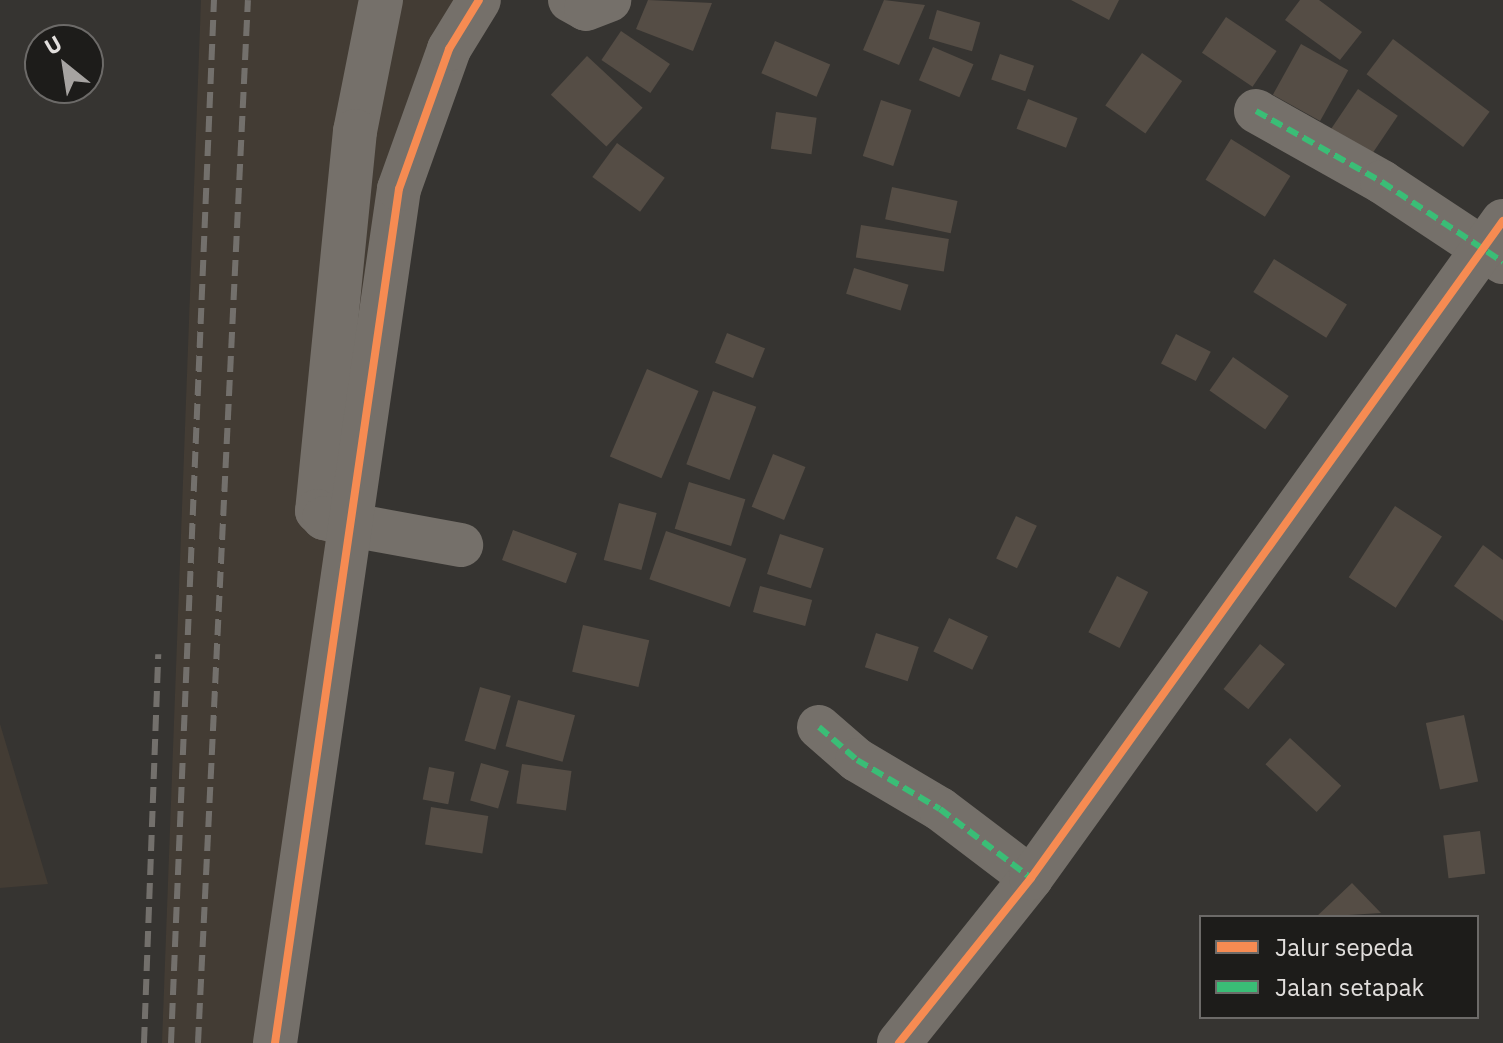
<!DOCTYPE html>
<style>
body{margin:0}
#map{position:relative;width:1503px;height:1043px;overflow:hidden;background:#363431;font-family:"IBM Plex Sans",sans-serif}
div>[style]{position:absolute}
.built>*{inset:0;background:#433c34}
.building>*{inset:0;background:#554d45;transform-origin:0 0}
.minor>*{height:44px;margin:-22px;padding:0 22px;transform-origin:22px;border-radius:22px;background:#75706a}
.rail>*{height:6px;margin-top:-3px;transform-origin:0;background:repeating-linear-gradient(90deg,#73706c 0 16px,transparent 0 24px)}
.quiet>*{height:6px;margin-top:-3px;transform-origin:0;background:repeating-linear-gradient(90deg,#3abd76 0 12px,transparent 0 18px)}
.cycleway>*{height:8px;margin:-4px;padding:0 4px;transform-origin:4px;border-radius:4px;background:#f68b52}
span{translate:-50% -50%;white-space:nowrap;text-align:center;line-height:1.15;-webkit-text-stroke:6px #1d1c1a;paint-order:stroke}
.legend{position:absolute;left:1199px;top:915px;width:280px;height:104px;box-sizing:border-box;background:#1d1c1a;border:2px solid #6c6a68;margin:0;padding:10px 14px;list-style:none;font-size:24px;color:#e2dfdd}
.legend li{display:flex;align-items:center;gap:16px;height:40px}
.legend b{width:40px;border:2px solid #6c6a68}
.north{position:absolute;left:24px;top:24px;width:80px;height:80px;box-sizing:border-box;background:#1d1c1a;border:2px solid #6c6a68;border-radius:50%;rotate:330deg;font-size:22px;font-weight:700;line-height:32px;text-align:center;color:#e2dfdd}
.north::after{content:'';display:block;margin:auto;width:28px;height:36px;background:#a6a3a1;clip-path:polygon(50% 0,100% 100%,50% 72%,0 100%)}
</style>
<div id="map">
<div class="built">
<i style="clip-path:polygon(201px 0,468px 0,434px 59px,262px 1043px,162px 1043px)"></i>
<i style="clip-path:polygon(0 724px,48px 884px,0 888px)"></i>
</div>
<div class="building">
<i style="clip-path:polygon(648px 0,712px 3px,693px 51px,636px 29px)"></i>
<i style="clip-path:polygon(884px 0,925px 5px,899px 65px,863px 50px)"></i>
<i style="clip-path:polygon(1071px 0,1119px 0,1109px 20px)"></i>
<i style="clip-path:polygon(1300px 0,1319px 0,1362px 32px,1340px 60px,1285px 20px)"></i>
<i style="left:937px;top:10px;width:45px;height:30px;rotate:16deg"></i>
<i style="left:1226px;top:17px;width:61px;height:43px;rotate:34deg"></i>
<i style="left:621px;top:31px;width:59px;height:35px;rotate:34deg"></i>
<i style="left:1393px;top:39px;width:121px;height:44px;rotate:37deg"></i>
<i style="left:775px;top:41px;width:60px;height:35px;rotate:23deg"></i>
<i style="left:1301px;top:44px;width:54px;height:58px;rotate:29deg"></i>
<i style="left:933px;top:47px;width:44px;height:36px;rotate:23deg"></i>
<i style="left:1142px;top:53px;width:49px;height:64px;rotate:35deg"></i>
<i style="left:1000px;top:54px;width:36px;height:27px;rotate:19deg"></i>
<i style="left:587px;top:56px;width:76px;height:53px;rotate:43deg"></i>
<i style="left:1358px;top:89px;width:48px;height:50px;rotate:34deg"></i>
<i style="left:1028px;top:99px;width:53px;height:32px;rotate:21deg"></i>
<i style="left:881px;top:100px;width:32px;height:59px;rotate:18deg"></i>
<i style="left:776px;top:112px;width:41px;height:37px;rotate:8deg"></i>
<i style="left:1231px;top:139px;width:70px;height:48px;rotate:32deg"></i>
<i style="left:617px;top:143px;width:59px;height:42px;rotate:36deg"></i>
<i style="left:892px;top:187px;width:67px;height:33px;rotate:12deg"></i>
<i style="left:861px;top:225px;width:89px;height:33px;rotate:9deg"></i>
<i style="left:1274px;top:259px;width:86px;height:39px;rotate:32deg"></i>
<i style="left:854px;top:268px;width:57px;height:27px;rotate:17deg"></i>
<i style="left:727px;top:333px;width:41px;height:32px;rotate:22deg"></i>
<i style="left:1176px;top:334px;width:39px;height:33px;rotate:27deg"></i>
<i style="left:1233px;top:357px;width:68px;height:41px;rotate:35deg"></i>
<i style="left:647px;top:369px;width:56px;height:95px;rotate:23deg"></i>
<i style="left:713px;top:391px;width:46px;height:78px;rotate:20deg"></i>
<i style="left:773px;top:454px;width:35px;height:57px;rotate:22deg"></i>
<i style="left:689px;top:482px;width:59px;height:49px;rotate:17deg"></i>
<i style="left:619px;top:503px;width:39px;height:59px;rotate:15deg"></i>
<i style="left:1395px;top:506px;width:56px;height:85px;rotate:33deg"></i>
<i style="left:1016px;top:516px;width:23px;height:47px;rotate:25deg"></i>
<i style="left:513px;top:530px;width:68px;height:32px;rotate:20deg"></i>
<i style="left:666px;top:531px;width:85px;height:51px;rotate:19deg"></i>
<i style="left:780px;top:534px;width:46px;height:42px;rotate:18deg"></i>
<i style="clip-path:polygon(1483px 545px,1503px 560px,1503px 621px,1454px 586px)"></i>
<i style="left:1117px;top:576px;width:35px;height:63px;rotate:27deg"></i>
<i style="left:760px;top:586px;width:54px;height:27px;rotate:15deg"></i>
<i style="left:949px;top:618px;width:43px;height:37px;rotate:25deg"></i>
<i style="left:583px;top:625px;width:68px;height:48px;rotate:13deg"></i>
<i style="left:876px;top:633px;width:45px;height:36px;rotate:18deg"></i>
<i style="left:1260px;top:644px;width:32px;height:58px;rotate:39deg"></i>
<i style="left:480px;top:687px;width:32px;height:56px;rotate:16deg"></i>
<i style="left:518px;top:700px;width:59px;height:48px;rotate:15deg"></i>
<i style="left:1464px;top:715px;width:68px;height:39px;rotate:78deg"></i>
<i style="left:1290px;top:738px;width:70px;height:36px;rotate:43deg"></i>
<i style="left:481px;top:763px;width:29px;height:39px;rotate:16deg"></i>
<i style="left:522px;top:764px;width:50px;height:40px;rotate:8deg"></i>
<i style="left:429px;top:767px;width:26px;height:33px;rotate:11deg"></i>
<i style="left:431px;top:807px;width:58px;height:38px;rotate:9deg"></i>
<i style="left:1480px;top:831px;width:43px;height:37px;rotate:83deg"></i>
<i style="clip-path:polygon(1352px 883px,1381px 913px,1316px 917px)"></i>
</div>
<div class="minor">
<i style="left:381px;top:0;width:134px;rotate:101.2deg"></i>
<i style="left:355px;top:131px;width:382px;rotate:95.7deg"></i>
<i style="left:317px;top:511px;width:10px;rotate:45deg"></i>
<i style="left:324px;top:518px;width:28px;rotate:15deg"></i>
<i style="left:351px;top:525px;width:112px;rotate:10.3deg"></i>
<i style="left:570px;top:0;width:18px;rotate:29deg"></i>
<i style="left:586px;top:9px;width:25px;rotate:-21deg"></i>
<i style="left:1256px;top:111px;width:145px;rotate:29.4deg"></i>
<i style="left:1382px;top:182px;width:145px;rotate:33.5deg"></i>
<i style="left:819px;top:727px;width:50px;rotate:41deg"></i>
<i style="left:857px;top:760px;width:96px;rotate:30.6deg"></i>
<i style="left:940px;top:809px;width:114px;rotate:37.2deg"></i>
<i style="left:275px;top:1043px;width:863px;rotate:-81.74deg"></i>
<i style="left:399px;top:189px;width:149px;rotate:-70.3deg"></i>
<i style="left:449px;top:49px;width:57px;rotate:-58.5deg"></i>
<i style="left:899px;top:1043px;width:211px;rotate:-51.3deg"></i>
<i style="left:1031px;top:878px;width:809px;rotate:-54.31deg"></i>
</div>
<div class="rail">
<i style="left:144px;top:1043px;width:389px;rotate:-87.9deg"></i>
<i style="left:171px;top:1043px;width:1044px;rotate:-87.64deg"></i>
<i style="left:198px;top:1043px;width:1044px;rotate:-87.26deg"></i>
</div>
<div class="quiet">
<i style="left:1256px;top:111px;width:145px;rotate:29.4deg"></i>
<i style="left:1382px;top:182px;width:145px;rotate:33.5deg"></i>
<i style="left:819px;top:727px;width:50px;rotate:41deg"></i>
<i style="left:857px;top:760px;width:96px;rotate:30.6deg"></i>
<i style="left:940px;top:809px;width:114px;rotate:37.2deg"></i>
</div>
<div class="cycleway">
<i style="left:275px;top:1043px;width:863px;rotate:-81.74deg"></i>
<i style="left:399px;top:189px;width:149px;rotate:-70.3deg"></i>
<i style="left:449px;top:49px;width:57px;rotate:-58.5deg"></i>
<i style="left:899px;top:1043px;width:211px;rotate:-51.3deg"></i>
<i style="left:1031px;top:878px;width:809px;rotate:-54.31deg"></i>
</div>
<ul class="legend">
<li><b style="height:10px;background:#f68b52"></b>Jalur sepeda</li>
<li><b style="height:10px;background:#3abd76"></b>Jalan setapak</li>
</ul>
<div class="north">U</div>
</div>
